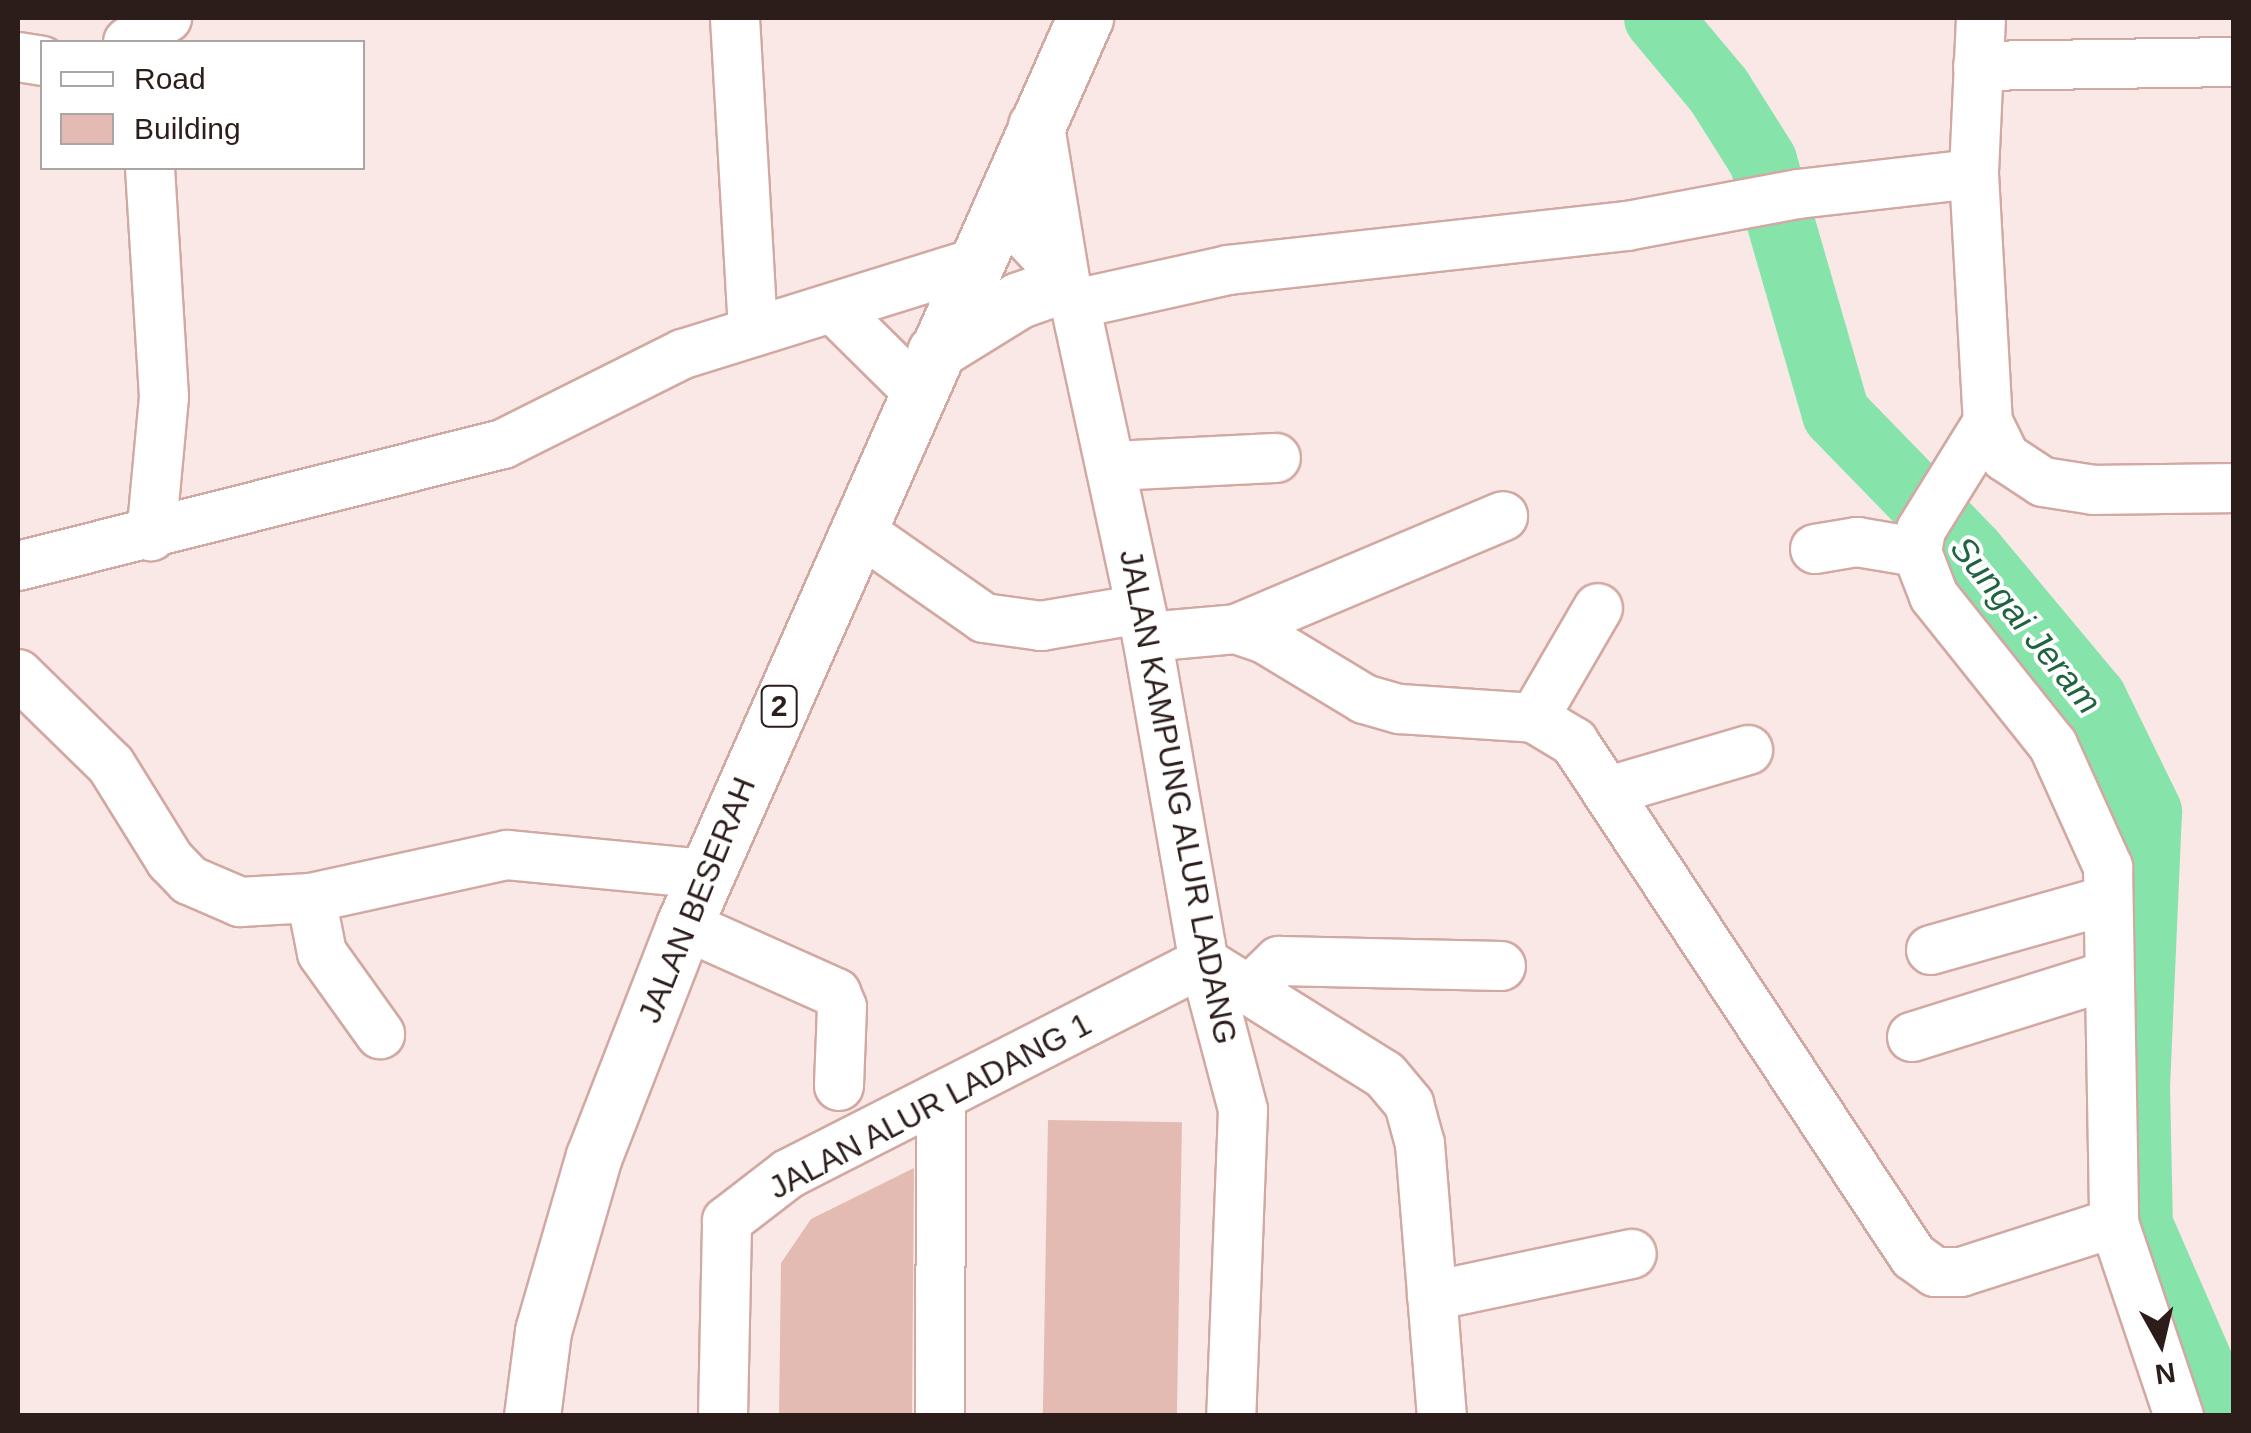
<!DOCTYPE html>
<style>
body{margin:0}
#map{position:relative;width:2251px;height:1433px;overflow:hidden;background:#f9e8e5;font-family:Arial,sans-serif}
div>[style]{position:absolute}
.river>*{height:68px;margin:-34px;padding:0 34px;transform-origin:34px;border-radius:34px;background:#86e4ab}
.building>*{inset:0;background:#e4bbb3;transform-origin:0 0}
.roads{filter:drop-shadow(2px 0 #d2a9a2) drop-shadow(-2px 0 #d2a9a2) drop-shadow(0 2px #d2a9a2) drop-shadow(0 -2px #d2a9a2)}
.minor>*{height:48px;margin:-24px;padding:0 24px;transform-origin:24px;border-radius:24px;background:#fff}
.highway>*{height:55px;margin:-27.5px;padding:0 27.5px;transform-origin:27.5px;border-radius:27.5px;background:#fff}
span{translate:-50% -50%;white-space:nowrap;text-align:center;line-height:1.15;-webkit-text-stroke:8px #fff;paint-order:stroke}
.shield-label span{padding:2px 8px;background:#fff;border:2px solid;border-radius:8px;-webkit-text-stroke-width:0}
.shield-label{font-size:30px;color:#2c1d1a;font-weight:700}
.street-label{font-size:32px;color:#2c1d1a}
.water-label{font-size:35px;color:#20643f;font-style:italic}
.frame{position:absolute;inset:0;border:20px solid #2c1d1a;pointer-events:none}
.legend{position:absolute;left:40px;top:40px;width:325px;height:130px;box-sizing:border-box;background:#fff;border:2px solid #aba5a3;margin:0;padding:12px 18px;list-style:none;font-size:30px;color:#2c1d1a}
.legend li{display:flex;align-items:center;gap:20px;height:50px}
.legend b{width:50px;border:2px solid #aba5a3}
.north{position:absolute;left:2111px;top:1293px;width:100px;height:100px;-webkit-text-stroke:8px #fff;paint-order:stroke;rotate:172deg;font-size:28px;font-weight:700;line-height:40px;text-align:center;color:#2c1d1a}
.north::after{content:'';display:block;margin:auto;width:35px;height:45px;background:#2c1d1a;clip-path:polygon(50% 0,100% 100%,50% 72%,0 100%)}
</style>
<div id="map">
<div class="river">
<i style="left:1658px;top:18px;width:95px;rotate:50.1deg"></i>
<i style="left:1719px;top:91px;width:83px;rotate:57.8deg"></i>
<i style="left:1763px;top:161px;width:263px;rotate:73.9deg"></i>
<i style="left:1836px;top:414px;width:194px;rotate:45.8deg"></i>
<i style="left:1971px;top:553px;width:190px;rotate:50.1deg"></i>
<i style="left:2093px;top:699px;width:126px;rotate:64deg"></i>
<i style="left:2148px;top:812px;width:273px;rotate:92.5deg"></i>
<i style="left:2136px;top:1085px;width:140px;rotate:88.8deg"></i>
<i style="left:2139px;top:1225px;width:208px;rotate:66.5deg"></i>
</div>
<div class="building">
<i style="left:1048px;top:1120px;width:134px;height:296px;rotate:1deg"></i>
<i style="clip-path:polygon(914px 1168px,912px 1416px,779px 1416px,781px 1263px,811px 1219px)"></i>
</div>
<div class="roads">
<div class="minor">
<i style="left:735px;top:18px;width:313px;rotate:86.7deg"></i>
<i style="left:1981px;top:18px;width:156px;rotate:92.6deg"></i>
<i style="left:1974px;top:174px;width:248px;rotate:86.8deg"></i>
<i style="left:1988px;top:422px;width:127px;rotate:121.8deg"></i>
<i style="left:1921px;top:530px;width:22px;rotate:100deg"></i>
<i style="left:1917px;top:552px;width:47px;rotate:68.9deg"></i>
<i style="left:1934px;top:596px;width:191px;rotate:51.4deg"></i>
<i style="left:2053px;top:745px;width:134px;rotate:65.7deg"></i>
<i style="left:2108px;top:867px;width:356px;rotate:89deg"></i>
<i style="left:2114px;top:1223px;width:204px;rotate:71.4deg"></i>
<i style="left:128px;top:42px;width:46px;rotate:-31.6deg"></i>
<i style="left:18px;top:57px;width:24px;rotate:9deg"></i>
<i style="left:1978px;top:66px;width:256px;rotate:-0.9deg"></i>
<i style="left:150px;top:168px;width:229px;rotate:86.5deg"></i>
<i style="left:164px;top:397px;width:140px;rotate:95.3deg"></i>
<i style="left:1000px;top:208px;width:73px;rotate:46.7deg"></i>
<i style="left:1050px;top:261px;width:50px;rotate:59.8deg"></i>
<i style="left:1075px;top:304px;width:341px;rotate:77.8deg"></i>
<i style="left:1147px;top:637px;width:330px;rotate:80.1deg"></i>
<i style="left:1204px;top:962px;width:153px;rotate:75.2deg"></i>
<i style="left:1243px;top:1110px;width:306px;rotate:92.2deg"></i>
<i style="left:1075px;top:304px;width:157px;rotate:-12.5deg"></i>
<i style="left:1228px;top:270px;width:401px;rotate:-6.3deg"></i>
<i style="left:1627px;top:226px;width:174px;rotate:-10.6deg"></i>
<i style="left:1798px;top:194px;width:177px;rotate:-6.5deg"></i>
<i style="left:835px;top:310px;width:117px;rotate:44.7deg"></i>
<i style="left:1988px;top:422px;width:39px;rotate:64deg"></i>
<i style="left:2005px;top:457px;width:45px;rotate:33.3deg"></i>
<i style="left:2043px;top:482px;width:52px;rotate:8.9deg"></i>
<i style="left:2094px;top:490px;width:140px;rotate:-0.8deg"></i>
<i style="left:1112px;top:466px;width:164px;rotate:-2.8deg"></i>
<i style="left:857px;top:529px;width:155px;rotate:35deg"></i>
<i style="left:984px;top:618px;width:58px;rotate:8deg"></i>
<i style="left:1041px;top:626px;width:101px;rotate:-9.6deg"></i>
<i style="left:1815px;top:549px;width:43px;rotate:-9.5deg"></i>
<i style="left:1857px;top:542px;width:61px;rotate:9.5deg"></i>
<i style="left:18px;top:566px;width:500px;rotate:-14.12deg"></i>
<i style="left:503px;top:444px;width:201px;rotate:-26.6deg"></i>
<i style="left:683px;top:354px;width:306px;rotate:-17.3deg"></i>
<i style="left:1236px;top:629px;width:290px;rotate:-22.9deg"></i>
<i style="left:1147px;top:637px;width:89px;rotate:-5.1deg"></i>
<i style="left:1236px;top:629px;width:31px;rotate:19deg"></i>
<i style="left:1265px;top:639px;width:116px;rotate:31.2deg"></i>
<i style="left:1364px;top:699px;width:37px;rotate:16deg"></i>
<i style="left:1400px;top:709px;width:134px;rotate:3.8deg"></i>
<i style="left:1534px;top:718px;width:47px;rotate:31deg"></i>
<i style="left:1574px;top:742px;width:616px;rotate:56.59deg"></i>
<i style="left:1913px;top:1256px;width:27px;rotate:36deg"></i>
<i style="left:1935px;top:1272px;width:26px"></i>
<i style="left:1961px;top:1272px;width:161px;rotate:-17.8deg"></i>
<i style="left:18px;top:674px;width:130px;rotate:44.4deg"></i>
<i style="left:111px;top:765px;width:112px;rotate:58.2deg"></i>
<i style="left:170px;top:860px;width:28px;rotate:46deg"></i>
<i style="left:189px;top:880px;width:56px;rotate:23.3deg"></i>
<i style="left:240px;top:902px;width:71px;rotate:-3.2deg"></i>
<i style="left:311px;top:898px;width:201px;rotate:-12.4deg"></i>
<i style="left:507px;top:855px;width:198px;rotate:5.5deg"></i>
<i style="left:1534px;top:718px;width:127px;rotate:-59.8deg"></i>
<i style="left:1609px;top:791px;width:145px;rotate:-16.4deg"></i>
<i style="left:311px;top:898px;width:56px;rotate:78.7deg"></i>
<i style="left:322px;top:953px;width:100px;rotate:54.4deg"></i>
<i style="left:684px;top:925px;width:167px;rotate:24.1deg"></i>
<i style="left:836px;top:993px;width:15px;rotate:67deg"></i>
<i style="left:842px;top:1007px;width:79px;rotate:92.2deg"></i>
<i style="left:1931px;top:950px;width:184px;rotate:-15.8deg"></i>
<i style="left:1249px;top:990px;width:42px;rotate:-44deg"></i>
<i style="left:1279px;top:961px;width:222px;rotate:1.3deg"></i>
<i style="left:1912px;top:1037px;width:204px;rotate:-17.4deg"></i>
<i style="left:1432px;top:1296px;width:204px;rotate:-11.9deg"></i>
<i style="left:723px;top:1416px;width:195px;rotate:-88.8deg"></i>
<i style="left:727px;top:1221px;width:77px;rotate:-37.6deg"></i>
<i style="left:788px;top:1174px;width:467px;rotate:-27deg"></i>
<i style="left:1204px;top:962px;width:213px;rotate:32deg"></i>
<i style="left:1385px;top:1075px;width:38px;rotate:50deg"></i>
<i style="left:1409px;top:1104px;width:41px;rotate:74.6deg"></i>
<i style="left:1420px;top:1144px;width:273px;rotate:85.4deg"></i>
<i style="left:940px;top:1416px;width:320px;rotate:-89.8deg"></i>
</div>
<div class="highway">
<i style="left:935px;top:352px;width:99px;rotate:-31.8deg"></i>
<i style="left:1019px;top:300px;width:46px;rotate:-19.2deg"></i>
<i style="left:1062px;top:285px;width:161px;rotate:-99.3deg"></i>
<i style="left:532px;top:1416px;width:86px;rotate:-82.6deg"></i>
<i style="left:543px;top:1331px;width:182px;rotate:-73.8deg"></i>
<i style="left:594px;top:1156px;width:248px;rotate:-68.7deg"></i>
<i style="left:684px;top:925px;width:992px;rotate:-66.15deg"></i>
</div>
</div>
<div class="shield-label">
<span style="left:779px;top:706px">2</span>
</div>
<div class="street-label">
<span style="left:1178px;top:797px;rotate:79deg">JALAN KAMPUNG ALUR LADANG</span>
<span style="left:697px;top:900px;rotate:-68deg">JALAN BESERAH</span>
<span style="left:930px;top:1106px;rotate:-28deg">JALAN ALUR LADANG 1</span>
</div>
<div class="water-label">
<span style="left:2026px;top:625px;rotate:51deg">Sungai Jeram</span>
</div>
<div class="frame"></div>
<ul class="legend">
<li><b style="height:12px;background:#fff"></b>Road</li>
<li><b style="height:28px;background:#e4bbb3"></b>Building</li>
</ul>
<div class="north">N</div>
</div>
